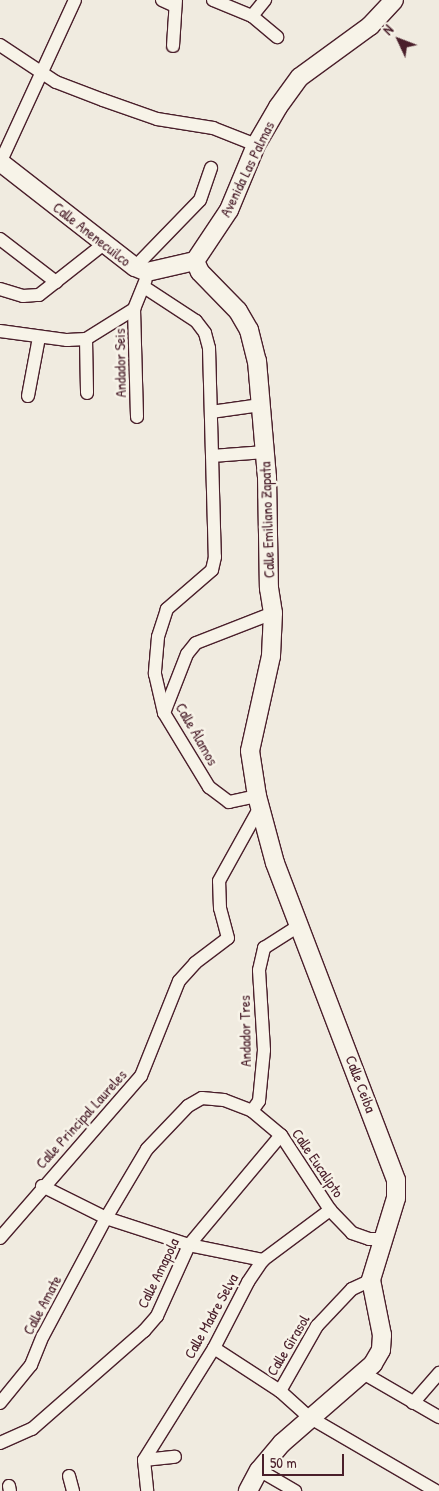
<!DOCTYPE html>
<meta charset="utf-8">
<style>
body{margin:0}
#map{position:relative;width:439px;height:1491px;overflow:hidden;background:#f0ebe0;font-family:"Patrick Hand",sans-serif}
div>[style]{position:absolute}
.roads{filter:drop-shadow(1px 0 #4a1f2b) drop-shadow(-1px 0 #4a1f2b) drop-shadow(0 1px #4a1f2b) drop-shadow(0 -1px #4a1f2b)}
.street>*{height:12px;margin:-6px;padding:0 6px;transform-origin:6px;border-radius:6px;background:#f7f3e8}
.secondary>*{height:18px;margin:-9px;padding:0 9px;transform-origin:9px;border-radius:9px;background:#f7f3e8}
span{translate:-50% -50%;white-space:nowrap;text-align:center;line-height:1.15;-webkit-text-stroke:5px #f7f3e8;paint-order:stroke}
.street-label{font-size:15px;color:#4a1f2b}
.north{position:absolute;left:374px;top:15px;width:50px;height:50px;-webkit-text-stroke:4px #f7f3e8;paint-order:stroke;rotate:313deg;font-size:14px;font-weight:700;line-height:20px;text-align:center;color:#4a1f2b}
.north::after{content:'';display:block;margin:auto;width:18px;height:22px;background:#4a1f2b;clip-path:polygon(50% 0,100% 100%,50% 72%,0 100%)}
.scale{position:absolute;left:262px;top:1454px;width:82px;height:22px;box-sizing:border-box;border:2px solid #4a1f2b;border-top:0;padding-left:6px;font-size:15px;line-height:18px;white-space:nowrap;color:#4a1f2b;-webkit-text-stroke:4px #f7f3e8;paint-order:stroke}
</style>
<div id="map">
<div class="roads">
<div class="street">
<i style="left:162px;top:0;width:14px;rotate:25deg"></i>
<i style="left:213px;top:0;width:42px;rotate:22.3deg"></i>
<i style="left:252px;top:16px;width:33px;rotate:40deg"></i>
<i style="left:252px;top:16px;width:21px;rotate:-51deg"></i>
<i style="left:0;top:45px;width:67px;rotate:33.5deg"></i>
<i style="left:56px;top:82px;width:50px;rotate:21deg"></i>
<i style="left:103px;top:100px;width:57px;rotate:19.4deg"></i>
<i style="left:157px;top:119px;width:57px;rotate:9.1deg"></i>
<i style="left:213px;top:128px;width:46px;rotate:21.6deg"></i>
<i style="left:173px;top:46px;width:46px;rotate:-86.3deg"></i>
<i style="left:0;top:163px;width:179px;rotate:-65.3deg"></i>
<i style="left:0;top:239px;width:71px;rotate:37.5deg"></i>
<i style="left:135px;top:267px;width:93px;rotate:-45.9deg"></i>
<i style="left:200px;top:200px;width:34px;rotate:-71deg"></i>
<i style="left:144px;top:287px;width:62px;rotate:33.2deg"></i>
<i style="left:196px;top:321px;width:15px;rotate:53deg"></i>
<i style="left:205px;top:333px;width:16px;rotate:75deg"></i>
<i style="left:209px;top:348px;width:209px;rotate:88.4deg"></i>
<i style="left:215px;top:557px;width:13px;rotate:103deg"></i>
<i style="left:212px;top:570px;width:60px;rotate:139.1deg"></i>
<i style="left:167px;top:609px;width:29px;rotate:108deg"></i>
<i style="left:158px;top:637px;width:37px;rotate:95deg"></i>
<i style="left:155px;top:674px;width:40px;rotate:77deg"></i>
<i style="left:164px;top:713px;width:87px;rotate:58.7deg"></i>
<i style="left:209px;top:787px;width:25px;rotate:37deg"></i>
<i style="left:229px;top:802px;width:29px;rotate:-12deg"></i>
<i style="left:0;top:289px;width:24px;rotate:17deg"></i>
<i style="left:23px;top:296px;width:16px;rotate:-4deg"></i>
<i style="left:39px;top:295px;width:84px;rotate:-38.2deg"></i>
<i style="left:134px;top:309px;width:108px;rotate:88.4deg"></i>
<i style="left:0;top:331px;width:68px;rotate:7.7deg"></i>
<i style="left:67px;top:340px;width:19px;rotate:-3deg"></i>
<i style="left:86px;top:339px;width:57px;rotate:-32deg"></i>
<i style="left:134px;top:309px;width:31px;rotate:-68deg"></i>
<i style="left:86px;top:339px;width:54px;rotate:88.9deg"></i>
<i style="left:28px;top:396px;width:60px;rotate:-79.4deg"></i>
<i style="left:211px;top:412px;width:50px;rotate:-8deg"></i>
<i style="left:212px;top:456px;width:53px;rotate:-4.3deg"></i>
<i style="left:164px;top:713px;width:63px;rotate:-68.7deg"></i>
<i style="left:187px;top:654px;width:14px;rotate:-51deg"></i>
<i style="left:196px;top:643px;width:83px;rotate:-21.3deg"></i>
<i style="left:252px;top:1111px;width:12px;rotate:-55deg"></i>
<i style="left:259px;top:1101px;width:51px;rotate:-84.4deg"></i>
<i style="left:264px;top:1050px;width:80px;rotate:-93.6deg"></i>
<i style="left:259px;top:970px;width:23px;rotate:-77deg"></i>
<i style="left:264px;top:948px;width:43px;rotate:-32.6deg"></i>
<i style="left:42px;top:1186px;width:72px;rotate:26.6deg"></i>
<i style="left:106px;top:1218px;width:87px;rotate:18deg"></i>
<i style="left:189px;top:1245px;width:76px;rotate:11.5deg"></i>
<i style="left:0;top:1238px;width:215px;rotate:-49deg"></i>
<i style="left:141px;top:1076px;width:102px;rotate:-68.2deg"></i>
<i style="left:179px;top:981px;width:24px;rotate:-48deg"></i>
<i style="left:195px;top:963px;width:41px;rotate:-37.1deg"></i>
<i style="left:228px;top:938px;width:31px;rotate:-105deg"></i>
<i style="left:220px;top:908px;width:27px;rotate:-92deg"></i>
<i style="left:219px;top:881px;width:85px;rotate:-61deg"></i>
<i style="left:214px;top:1348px;width:79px;rotate:33.1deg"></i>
<i style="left:280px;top:1391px;width:39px;rotate:42deg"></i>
<i style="left:309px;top:1417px;width:147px;rotate:30.2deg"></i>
<i style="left:363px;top:1373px;width:88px;rotate:30.1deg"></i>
<i style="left:280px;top:1391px;width:75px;rotate:-60.4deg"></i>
<i style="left:317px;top:1326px;width:51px;rotate:-46.6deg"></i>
<i style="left:352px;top:1289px;width:21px;rotate:-25deg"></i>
<i style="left:0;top:1403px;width:49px;rotate:-50.8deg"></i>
<i style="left:31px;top:1365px;width:31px;rotate:-68deg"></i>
<i style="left:43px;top:1336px;width:134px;rotate:-61.9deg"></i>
<i style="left:106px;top:1218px;width:80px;rotate:-59.3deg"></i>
<i style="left:147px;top:1149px;width:59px;rotate:-46.4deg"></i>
<i style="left:188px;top:1106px;width:16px;rotate:-30deg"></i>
<i style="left:202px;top:1098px;width:22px;rotate:5deg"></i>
<i style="left:224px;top:1100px;width:30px;rotate:21deg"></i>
<i style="left:252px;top:1111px;width:38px;rotate:40deg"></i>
<i style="left:281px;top:1135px;width:90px;rotate:56.8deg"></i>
<i style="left:330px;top:1210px;width:32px;rotate:46deg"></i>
<i style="left:352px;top:1233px;width:18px;rotate:19deg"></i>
<i style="left:369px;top:1239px;width:14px"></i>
<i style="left:413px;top:1403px;width:40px;rotate:-49deg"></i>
<i style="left:0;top:1443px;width:35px;rotate:-24deg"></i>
<i style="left:32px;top:1429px;width:149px;rotate:-41.2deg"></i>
<i style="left:144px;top:1331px;width:20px;rotate:-49deg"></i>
<i style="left:157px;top:1316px;width:78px;rotate:-65.7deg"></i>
<i style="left:189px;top:1245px;width:143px;rotate:-50.1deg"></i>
<i style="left:144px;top:1460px;width:132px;rotate:-58deg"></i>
<i style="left:214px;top:1348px;width:74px;rotate:-62.7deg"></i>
<i style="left:248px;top:1282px;width:27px;rotate:-56deg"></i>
<i style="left:263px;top:1260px;width:84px;rotate:-36.7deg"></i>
<i style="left:144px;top:1460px;width:31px;rotate:-6deg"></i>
<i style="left:144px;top:1460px;width:31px;rotate:84deg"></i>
<i style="left:259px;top:1470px;width:42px;rotate:30.3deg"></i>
<i style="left:69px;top:1476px;width:16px;rotate:75deg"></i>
<i style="left:9px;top:1486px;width:5px;rotate:79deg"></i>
</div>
<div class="secondary">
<i style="left:0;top:162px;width:171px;rotate:37.9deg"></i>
<i style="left:135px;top:267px;width:13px;rotate:23deg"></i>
<i style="left:147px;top:272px;width:49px;rotate:-12.9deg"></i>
<i style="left:195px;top:261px;width:12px;rotate:66deg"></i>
<i style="left:200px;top:272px;width:54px;rotate:45.7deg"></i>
<i style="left:238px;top:311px;width:22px;rotate:60deg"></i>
<i style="left:249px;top:330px;width:32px;rotate:76deg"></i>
<i style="left:257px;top:361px;width:116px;rotate:85.1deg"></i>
<i style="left:267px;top:477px;width:111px;rotate:89deg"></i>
<i style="left:269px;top:588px;width:25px;rotate:81deg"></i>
<i style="left:273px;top:613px;width:43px;rotate:92.7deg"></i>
<i style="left:271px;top:656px;width:97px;rotate:102.5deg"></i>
<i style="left:250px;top:751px;width:46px;rotate:81.2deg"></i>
<i style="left:257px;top:796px;width:69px;rotate:75deg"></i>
<i style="left:275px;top:863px;width:339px;rotate:69.1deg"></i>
<i style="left:396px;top:1180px;width:18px;rotate:90deg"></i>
<i style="left:396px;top:1198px;width:86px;rotate:107deg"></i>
<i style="left:371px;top:1280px;width:56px;rotate:78.7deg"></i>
<i style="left:382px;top:1335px;width:15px;rotate:94deg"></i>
<i style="left:381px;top:1350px;width:16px;rotate:120deg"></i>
<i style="left:373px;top:1364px;width:121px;rotate:139deg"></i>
<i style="left:282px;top:1443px;width:35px;rotate:130deg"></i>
<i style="left:259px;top:1470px;width:24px;rotate:118deg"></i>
<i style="left:195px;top:261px;width:61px;rotate:-56.3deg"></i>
<i style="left:229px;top:210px;width:70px;rotate:-67.4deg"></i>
<i style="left:256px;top:145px;width:44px;rotate:-59.9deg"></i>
<i style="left:278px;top:107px;width:37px;rotate:-54deg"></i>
<i style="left:300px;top:77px;width:87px;rotate:-36.1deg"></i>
<i style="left:370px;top:26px;width:35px;rotate:-47deg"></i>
</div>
</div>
<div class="street-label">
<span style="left:247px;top:169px;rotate:-64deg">Avenida Las Palmas</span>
<span style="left:92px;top:234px;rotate:38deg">Calle Anenecuilco</span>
<span style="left:120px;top:363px;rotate:-91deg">Andador Seis</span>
<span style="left:267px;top:520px;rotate:-92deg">Calle Emiliano Zapata</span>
<span style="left:197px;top:734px;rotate:60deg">Calle Álamos</span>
<span style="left:245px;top:1031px;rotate:-91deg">Andador Tres</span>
<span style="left:361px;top:1084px;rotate:69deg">Calle Ceiba</span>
<span style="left:81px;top:1119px;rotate:-48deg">Calle Principal Laureles</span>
<span style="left:318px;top:1163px;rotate:56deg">Calle Eucalipto</span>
<span style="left:158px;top:1273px;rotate:-64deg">Calle Amapola</span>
<span style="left:42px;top:1305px;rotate:-62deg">Calle Amate</span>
<span style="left:211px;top:1316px;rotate:-61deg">Calle Madre Selva</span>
<span style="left:288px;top:1345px;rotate:-59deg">Calle Girasol</span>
</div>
<div class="north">N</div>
<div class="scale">50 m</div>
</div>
